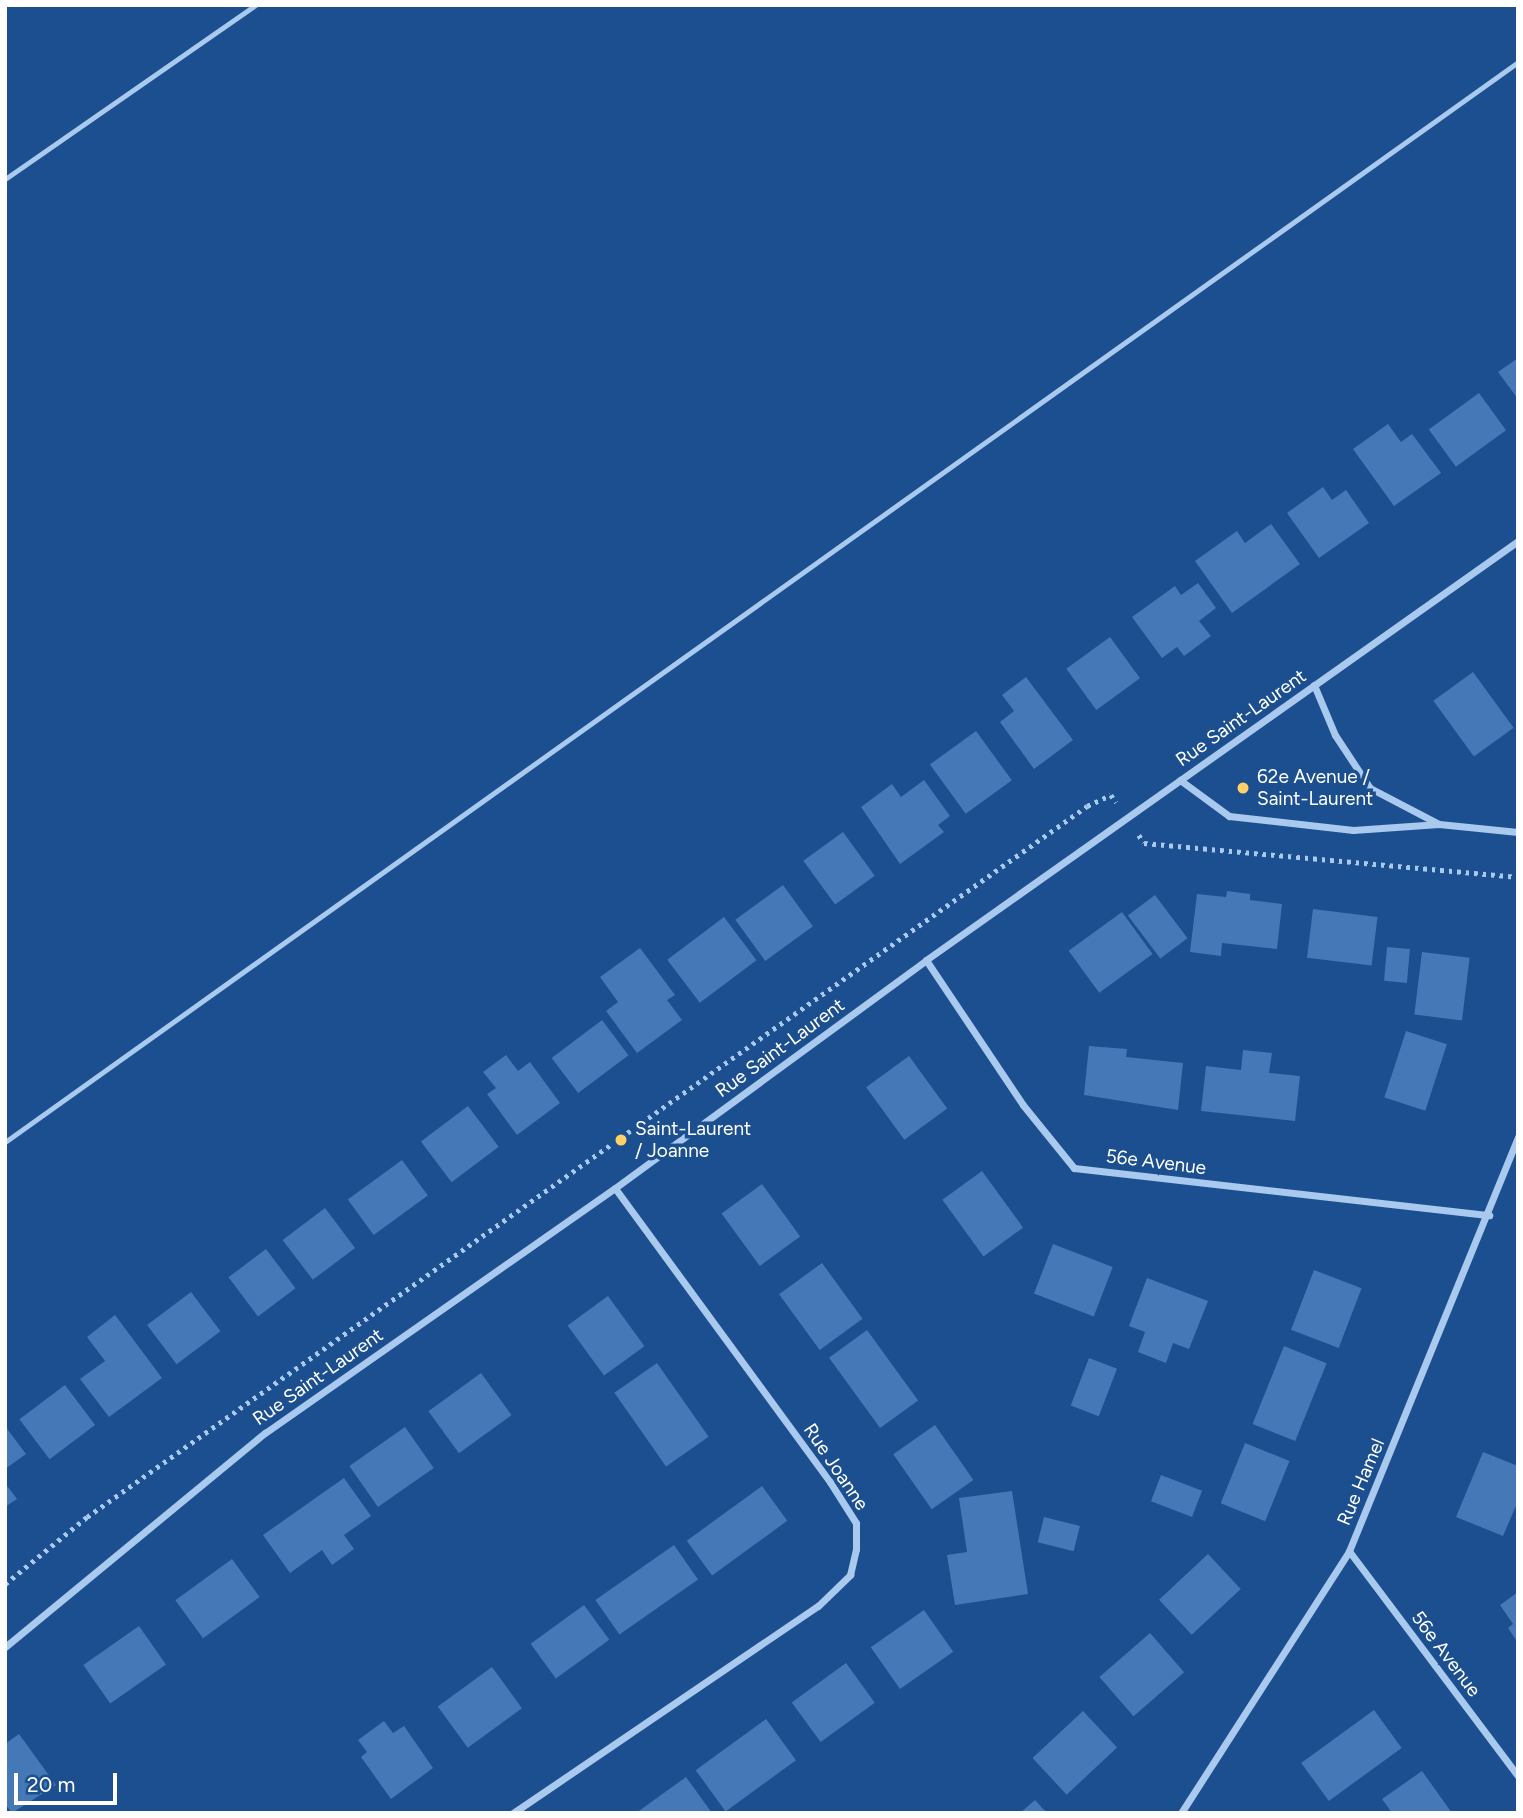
<!DOCTYPE html>
<style>
body{margin:0}
#map{position:relative;width:1523px;height:1818px;overflow:hidden;background:#1b4f8f;font-family:Figtree,sans-serif}
div>[style]{position:absolute}
.building>*{inset:0;background:#4478b7;transform-origin:0 0}
.path>*{height:4.5px;margin-top:-2.25px;transform-origin:0;background:repeating-linear-gradient(90deg,#a9c9ee 0 3.5px,transparent 0 8.5px)}
.lane>*{height:5px;margin:-2.5px;padding:0 2.5px;transform-origin:2.5px;border-radius:2.5px;background:#a9c9ee}
.street>*{height:7px;margin:-3.5px;padding:0 3.5px;transform-origin:3.5px;border-radius:3.5px;background:#a9c9ee}
.dots>*{width:19px;height:19px;translate:-50% -50%;box-sizing:border-box;border:4px solid #1b4f8f;border-radius:50%}
span{translate:-50% -50%;white-space:nowrap;text-align:center;line-height:1.15;-webkit-text-stroke:7px #1b4f8f;paint-order:stroke}
.street-label{font-size:19px;color:#fff}
.poi-label{font-size:19px;color:#fff}
.left{translate:0 -50%;text-align:left}
.frame{position:absolute;inset:0;border:7px solid #fff;pointer-events:none}
.scale{position:absolute;left:14px;top:1773px;width:103px;height:32px;box-sizing:border-box;border:4px solid #fff;border-top:0;padding-left:9px;font-size:21px;line-height:24px;white-space:nowrap;color:#fff;-webkit-text-stroke:5px #1b4f8f;paint-order:stroke}
</style>
<div id="map">
<div class="building">
<i style="clip-path:polygon(1518px 358px,1518px 399px,1498px 372px)"></i>
<i style="left:1479px;top:393px;width:46px;height:62px;rotate:54deg"></i>
<i style="clip-path:polygon(1388px 424px,1401px 442px,1412px 434px,1441px 473px,1394px 506px,1353px 449px)"></i>
<i style="clip-path:polygon(1323px 487px,1332px 500px,1346px 490px,1369px 523px,1319px 558px,1287px 513px)"></i>
<i style="clip-path:polygon(1271px 524px,1300px 564px,1232px 613px,1195px 561px,1237px 531px,1245px 543px)"></i>
<i style="clip-path:polygon(1198px 583px,1216px 608px,1199px 621px,1211px 636px,1184px 656px,1177px 647px,1162px 658px,1132px 617px,1175px 586px,1181px 595px)"></i>
<i style="left:1110px;top:637px;width:51px;height:54px;rotate:54deg"></i>
<i style="left:1473px;top:672px;width:69px;height:49px;rotate:54deg"></i>
<i style="clip-path:polygon(1026px 677px,1073px 740px,1034px 769px,1000px 722px,1014px 711px,1002px 695px)"></i>
<i style="left:976px;top:731px;width:61px;height:57px;rotate:54deg"></i>
<i style="clip-path:polygon(924px 780px,950px 816px,938px 825px,944px 832px,900px 864px,861px 807px,892px 784px,901px 797px)"></i>
<i style="left:843px;top:832px;width:54px;height:49px;rotate:54deg"></i>
<i style="left:783px;top:885px;width:51px;height:59px;rotate:54deg"></i>
<i style="clip-path:polygon(1227px 891px,1250px 894px,1250px 900px,1282px 904px,1277px 949px,1222px 943px,1221px 956px,1190px 952px,1197px 894px,1226px 897px)"></i>
<i style="left:1155px;top:895px;width:54px;height:34px;rotate:53deg"></i>
<i style="left:1313px;top:909px;width:65px;height:49px;rotate:7deg"></i>
<i style="left:1122px;top:912px;width:52px;height:66px;rotate:54deg"></i>
<i style="left:724px;top:917px;width:54px;height:71px;rotate:53deg"></i>
<i style="left:1387px;top:947px;width:23px;height:34px;rotate:5deg"></i>
<i style="clip-path:polygon(640px 948px,675px 995px,667px 1000px,682px 1020px,637px 1053px,606px 1011px,618px 1002px,600px 977px)"></i>
<i style="left:1422px;top:952px;width:48px;height:63px;rotate:7deg"></i>
<i style="left:602px;top:1020px;width:44px;height:63px;rotate:53deg"></i>
<i style="left:1406px;top:1031px;width:43px;height:70px;rotate:18deg"></i>
<i style="clip-path:polygon(1089px 1046px,1127px 1049px,1126px 1057px,1183px 1063px,1178px 1110px,1084px 1095px)"></i>
<i style="clip-path:polygon(1243px 1050px,1272px 1053px,1269px 1073px,1300px 1076px,1295px 1121px,1201px 1111px,1206px 1066px,1241px 1070px)"></i>
<i style="clip-path:polygon(506px 1055px,518px 1071px,530px 1062px,560px 1103px,517px 1135px,487px 1094px,496px 1088px,483px 1072px)"></i>
<i style="left:909px;top:1056px;width:65px;height:53px;rotate:54deg"></i>
<i style="left:468px;top:1106px;width:51px;height:59px;rotate:53deg"></i>
<i style="left:402px;top:1160px;width:44px;height:67px;rotate:54deg"></i>
<i style="left:982px;top:1171px;width:70px;height:49px;rotate:54deg"></i>
<i style="left:762px;top:1184px;width:65px;height:50px;rotate:54deg"></i>
<i style="left:325px;top:1208px;width:50px;height:53px;rotate:53deg"></i>
<i style="left:1053px;top:1244px;width:64px;height:53px;rotate:21deg"></i>
<i style="left:266px;top:1249px;width:49px;height:47px;rotate:53deg"></i>
<i style="left:822px;top:1263px;width:69px;height:53px;rotate:54deg"></i>
<i style="left:1314px;top:1270px;width:51px;height:64px;rotate:21deg"></i>
<i style="clip-path:polygon(1147px 1278px,1208px 1301px,1189px 1349px,1173px 1343px,1166px 1363px,1138px 1352px,1145px 1332px,1129px 1326px)"></i>
<i style="left:191px;top:1292px;width:49px;height:55px;rotate:53deg"></i>
<i style="left:608px;top:1296px;width:62px;height:50px;rotate:54deg"></i>
<i style="clip-path:polygon(115px 1315px,162px 1378px,109px 1417px,80px 1379px,105px 1361px,87px 1337px)"></i>
<i style="left:867px;top:1330px;width:87px;height:47px;rotate:54deg"></i>
<i style="left:1284px;top:1346px;width:46px;height:84px;rotate:22deg"></i>
<i style="left:1089px;top:1358px;width:30px;height:51px;rotate:21deg"></i>
<i style="left:657px;top:1363px;width:90px;height:52px;rotate:55deg"></i>
<i style="left:481px;top:1373px;width:52px;height:65px;rotate:54deg"></i>
<i style="left:65px;top:1385px;width:50px;height:57px;rotate:53deg"></i>
<i style="left:935px;top:1425px;width:67px;height:51px;rotate:55deg"></i>
<i style="clip-path:polygon(5px 1426px,26px 1454px,5px 1469px)"></i>
<i style="left:405px;top:1427px;width:50px;height:68px;rotate:55deg"></i>
<i style="left:1245px;top:1443px;width:48px;height:65px;rotate:22deg"></i>
<i style="clip-path:polygon(1483px 1452px,1518px 1466px,1518px 1501px,1503px 1536px,1456px 1517px)"></i>
<i style="left:1161px;top:1475px;width:44px;height:28px;rotate:21deg"></i>
<i style="clip-path:polygon(344px 1478px,371px 1516px,344px 1535px,354px 1549px,332px 1565px,322px 1550px,290px 1573px,263px 1535px)"></i>
<i style="clip-path:polygon(5px 1483px,17px 1499px,5px 1507px)"></i>
<i style="left:762px;top:1486px;width:43px;height:93px;rotate:54deg"></i>
<i style="clip-path:polygon(1012px 1491px,1028px 1594px,955px 1605px,947px 1555px,967px 1552px,959px 1498px)"></i>
<i style="left:1044px;top:1517px;width:37px;height:26px;rotate:14deg"></i>
<i style="left:674px;top:1545px;width:42px;height:96px;rotate:55deg"></i>
<i style="left:1208px;top:1554px;width:48px;height:67px;rotate:47deg"></i>
<i style="left:232px;top:1559px;width:47px;height:70px;rotate:54deg"></i>
<i style="clip-path:polygon(1518px 1592px,1518px 1643px,1508px 1628px,1513px 1624px,1500px 1605px)"></i>
<i style="left:584px;top:1605px;width:43px;height:66px;rotate:54deg"></i>
<i style="left:924px;top:1610px;width:51px;height:65px;rotate:55deg"></i>
<i style="left:139px;top:1626px;width:47px;height:68px;rotate:55deg"></i>
<i style="left:1150px;top:1633px;width:52px;height:67px;rotate:49deg"></i>
<i style="left:846px;top:1663px;width:49px;height:67px;rotate:54deg"></i>
<i style="left:492px;top:1667px;width:51px;height:67px;rotate:54deg"></i>
<i style="left:1374px;top:1710px;width:47px;height:90px;rotate:54deg"></i>
<i style="left:1083px;top:1711px;width:50px;height:69px;rotate:47deg"></i>
<i style="left:766px;top:1719px;width:51px;height:87px;rotate:54deg"></i>
<i style="clip-path:polygon(384px 1721px,393px 1733px,404px 1726px,433px 1768px,391px 1799px,361px 1757px,367px 1752px,358px 1740px)"></i>
<i style="clip-path:polygon(19px 1734px,56px 1785px,12px 1813px,5px 1804px,5px 1744px)"></i>
<i style="clip-path:polygon(1422px 1771px,1452px 1813px,1392px 1813px,1382px 1799px)"></i>
<i style="clip-path:polygon(686px 1777px,712px 1813px,636px 1813px)"></i>
<i style="clip-path:polygon(1035px 1800px,1047px 1813px,1020px 1813px)"></i>
</div>
<div class="path">
<i style="left:1139px;top:835px;width:9px;rotate:58deg"></i>
<i style="left:1144px;top:843px;width:376px;rotate:5.2deg"></i>
<i style="left:5px;top:1584px;width:106px;rotate:-39.3deg"></i>
<i style="left:87px;top:1517px;width:1227px;rotate:-35.41deg"></i>
<i style="left:1087px;top:806px;width:26px;rotate:-25deg"></i>
<i style="left:1111px;top:795px;width:9px;rotate:54deg"></i>
</div>
<div class="lane">
<i style="left:5px;top:179px;width:305px;rotate:-34.8deg"></i>
<i style="left:5px;top:1142px;width:1859px;rotate:-35.52deg"></i>
</div>
<div class="street">
<i style="left:1314px;top:685px;width:54px;rotate:67.2deg"></i>
<i style="left:1335px;top:735px;width:64px;rotate:56.6deg"></i>
<i style="left:1370px;top:788px;width:78px;rotate:27.6deg"></i>
<i style="left:1180px;top:780px;width:61px;rotate:36.3deg"></i>
<i style="left:1229px;top:816px;width:125px;rotate:6.4deg"></i>
<i style="left:1353px;top:830px;width:86px;rotate:-4deg"></i>
<i style="left:1439px;top:824px;width:79px;rotate:5.8deg"></i>
<i style="left:926px;top:960px;width:174px;rotate:56.2deg"></i>
<i style="left:1023px;top:1105px;width:81px;rotate:51deg"></i>
<i style="left:1074px;top:1168px;width:418px;rotate:6.5deg"></i>
<i style="left:1349px;top:1551px;width:281px;rotate:53.1deg"></i>
<i style="left:5px;top:1647px;width:337px;rotate:-39.5deg"></i>
<i style="left:265px;top:1433px;width:427px;rotate:-35deg"></i>
<i style="left:615px;top:1188px;width:386px;rotate:-36.2deg"></i>
<i style="left:926px;top:960px;width:725px;rotate:-35.29deg"></i>
<i style="left:513px;top:1813px;width:369px;rotate:-34.2deg"></i>
<i style="left:818px;top:1606px;width:45px;rotate:-44.1deg"></i>
<i style="left:850px;top:1575px;width:27px;rotate:-77deg"></i>
<i style="left:856px;top:1549px;width:26px;rotate:-90deg"></i>
<i style="left:856px;top:1523px;width:49px;rotate:-122.4deg"></i>
<i style="left:830px;top:1482px;width:364px;rotate:-126.2deg"></i>
<i style="left:1181px;top:1813px;width:311px;rotate:-57.3deg"></i>
<i style="left:1349px;top:1551px;width:448px;rotate:-67.8deg"></i>
</div>
<div class="dots">
<i style="left:1243px;top:788px;background:#ffd166"></i>
<i style="left:621px;top:1140px;background:#ffd166"></i>
</div>
<div class="street-label">
<span style="left:1241px;top:718px;rotate:-35deg">Rue Saint-Laurent</span>
<span style="left:780px;top:1048px;rotate:-36deg">Rue Saint-Laurent</span>
<span style="left:1156px;top:1162px;rotate:7deg">56e Avenue</span>
<span style="left:318px;top:1377px;rotate:-35deg">Rue Saint-Laurent</span>
<span style="left:836px;top:1467px;rotate:56deg">Rue Joanne</span>
<span style="left:1361px;top:1482px;rotate:-67deg">Rue Hamel</span>
<span style="left:1446px;top:1654px;rotate:53deg">56e Avenue</span>
</div>
<div class="poi-label">
<span class="left" style="left:1257px;top:788px">62e Avenue /<br>Saint-Laurent</span>
<span class="left" style="left:635px;top:1140px">Saint-Laurent<br>/ Joanne</span>
</div>
<div class="frame"></div>
<div class="scale">20 m</div>
</div>
